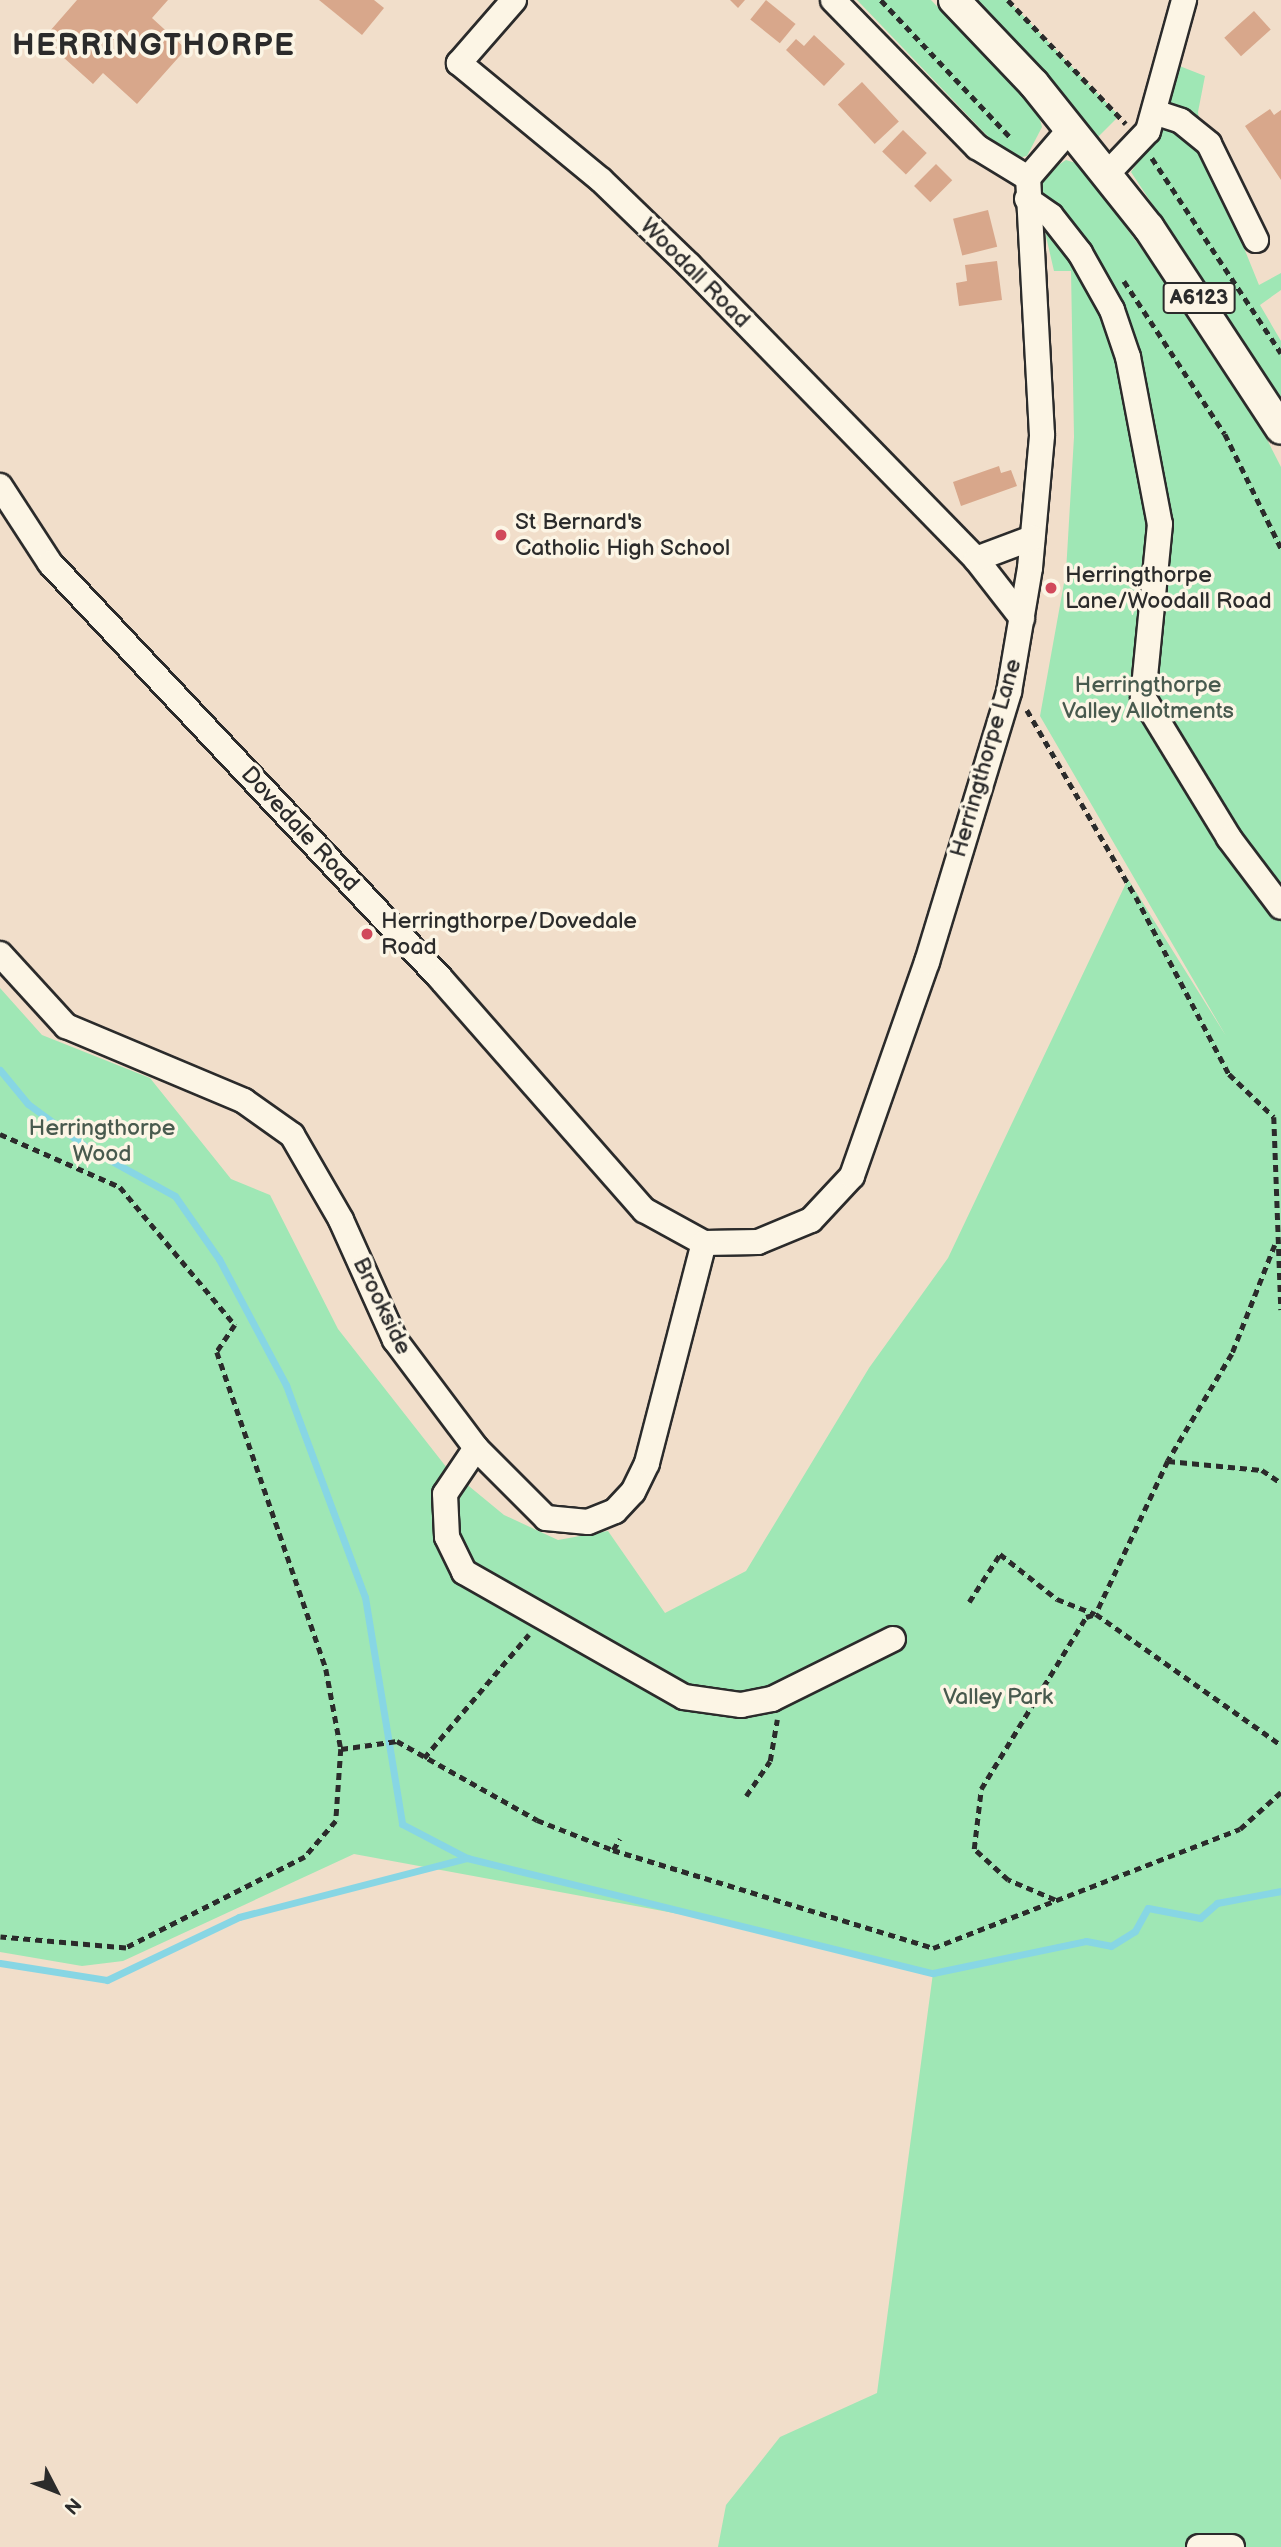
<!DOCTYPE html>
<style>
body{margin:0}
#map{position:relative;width:1281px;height:2547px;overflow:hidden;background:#f1deca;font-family:"Balsamiq Sans",sans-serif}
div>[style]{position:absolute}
.green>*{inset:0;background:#9fe7b5}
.stream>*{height:7px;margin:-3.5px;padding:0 3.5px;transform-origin:3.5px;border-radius:3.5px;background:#87d6e4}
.building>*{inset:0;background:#d8a78b;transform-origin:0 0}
.path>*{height:4.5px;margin-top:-2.25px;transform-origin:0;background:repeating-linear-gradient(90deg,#2b2b2b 0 7px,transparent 0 12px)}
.roads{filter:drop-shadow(2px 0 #2b2b2b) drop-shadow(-2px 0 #2b2b2b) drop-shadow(0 2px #2b2b2b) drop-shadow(0 -2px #2b2b2b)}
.minor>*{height:24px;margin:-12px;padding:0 12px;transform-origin:12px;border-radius:12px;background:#fcf5e5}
.major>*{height:30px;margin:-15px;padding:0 15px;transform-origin:15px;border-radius:15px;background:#fcf5e5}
.dots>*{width:19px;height:19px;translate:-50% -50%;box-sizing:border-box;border:4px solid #fcf5e5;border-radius:50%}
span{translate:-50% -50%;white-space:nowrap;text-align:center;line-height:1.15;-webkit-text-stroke:7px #fcf5e5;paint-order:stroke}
.shield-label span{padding:2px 5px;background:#fcf5e5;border:2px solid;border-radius:5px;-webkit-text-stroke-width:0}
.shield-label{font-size:21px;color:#2b2b2b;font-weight:700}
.street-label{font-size:23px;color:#2b2b2b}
.poi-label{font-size:23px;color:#2b2b2b}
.left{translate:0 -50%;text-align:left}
.park-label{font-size:23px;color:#485a4e}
.district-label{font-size:30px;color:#2b2b2b;font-weight:700;letter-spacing:2px}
.north{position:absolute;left:21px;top:2456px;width:70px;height:70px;-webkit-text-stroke:5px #fcf5e5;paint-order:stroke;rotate:132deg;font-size:19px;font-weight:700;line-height:28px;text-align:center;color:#2b2b2b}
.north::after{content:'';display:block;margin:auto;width:24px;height:32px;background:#2b2b2b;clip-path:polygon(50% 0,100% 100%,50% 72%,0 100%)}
</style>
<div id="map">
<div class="green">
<i style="clip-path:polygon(857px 0,931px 0,1038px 112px,1042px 127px,1027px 156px,1013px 159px,998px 147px)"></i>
<i style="clip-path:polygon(974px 0,1008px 0,1119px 116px,1097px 138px)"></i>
<i style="clip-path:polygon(1177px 65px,1205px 76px,1198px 112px,1203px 147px,1259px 285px,1281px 273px,1281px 290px,1260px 305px,1281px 341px,1281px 399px,1131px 172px,1158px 134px)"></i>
<i style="clip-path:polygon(1066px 160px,1079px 164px,1158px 271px,1253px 412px,1281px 467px,1281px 2547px,718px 2547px,726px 2505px,780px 2437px,877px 2393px,933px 1973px,690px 1916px,354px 1854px,123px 1961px,82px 1966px,0 1952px,0 988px,42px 1035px,150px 1078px,231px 1179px,270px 1195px,338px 1329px,447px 1468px,504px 1515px,558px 1540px,608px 1531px,665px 1613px,746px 1571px,869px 1368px,948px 1258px,1128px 879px,1226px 1036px,1040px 716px,1066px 572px,1074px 437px,1071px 271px,1054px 271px,1036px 193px,1037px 179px)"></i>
</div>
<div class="stream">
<i style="left:0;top:1070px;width:44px;rotate:50.5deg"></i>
<i style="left:28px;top:1104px;width:74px;rotate:36.3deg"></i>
<i style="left:88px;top:1148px;width:99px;rotate:28.9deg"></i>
<i style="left:175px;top:1196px;width:77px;rotate:55.1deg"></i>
<i style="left:219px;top:1259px;width:143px;rotate:62deg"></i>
<i style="left:286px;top:1385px;width:226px;rotate:69.6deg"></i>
<i style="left:365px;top:1597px;width:230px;rotate:80.7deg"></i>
<i style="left:402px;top:1824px;width:73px;rotate:27.6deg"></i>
<i style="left:467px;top:1858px;width:480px;rotate:13.9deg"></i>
<i style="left:933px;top:1973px;width:156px;rotate:-11.8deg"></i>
<i style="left:1086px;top:1941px;width:25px;rotate:11deg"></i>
<i style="left:1111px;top:1946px;width:28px;rotate:-32deg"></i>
<i style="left:1135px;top:1931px;width:26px;rotate:-61deg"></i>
<i style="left:1148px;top:1908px;width:53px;rotate:10.9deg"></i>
<i style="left:1200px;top:1918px;width:23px;rotate:-41deg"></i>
<i style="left:1217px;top:1903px;width:65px;rotate:-10.6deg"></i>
<i style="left:0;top:1963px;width:108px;rotate:9deg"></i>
<i style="left:107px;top:1980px;width:146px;rotate:-25.5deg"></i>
<i style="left:239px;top:1917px;width:236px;rotate:-14.5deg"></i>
</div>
<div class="building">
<i style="clip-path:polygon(77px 0,168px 0,152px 18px,186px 49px,137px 104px,103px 73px,93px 84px,43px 39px)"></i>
<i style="clip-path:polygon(319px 0,374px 0,384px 8px,362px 35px)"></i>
<i style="clip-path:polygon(730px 0,745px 0,738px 8px)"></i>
<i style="left:766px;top:0;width:38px;height:25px;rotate:39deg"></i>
<i style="left:1254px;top:11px;width:25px;height:40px;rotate:48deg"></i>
<i style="clip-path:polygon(814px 35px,845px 64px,824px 86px,786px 50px,796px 39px,804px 46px)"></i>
<i style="left:862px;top:82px;width:54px;height:33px;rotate:47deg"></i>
<i style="clip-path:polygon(1270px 109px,1274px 115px,1281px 110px,1281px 180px,1245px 126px)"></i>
<i style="left:903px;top:130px;width:33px;height:30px;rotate:44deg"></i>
<i style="left:936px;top:164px;width:23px;height:31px;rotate:45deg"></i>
<i style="left:988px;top:210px;width:38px;height:36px;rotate:76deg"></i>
<i style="clip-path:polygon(997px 261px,1002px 300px,959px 306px,956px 283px,967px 281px,965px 265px)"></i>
<i style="clip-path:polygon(999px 466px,1001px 473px,1011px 470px,1017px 486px,961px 506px,953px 482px)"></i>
</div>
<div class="path">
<i style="left:881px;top:0;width:191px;rotate:46.7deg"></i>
<i style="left:1008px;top:0;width:171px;rotate:46.4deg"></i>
<i style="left:1152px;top:158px;width:234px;rotate:56.5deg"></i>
<i style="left:1124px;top:281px;width:183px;rotate:56.6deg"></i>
<i style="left:1225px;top:434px;width:127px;rotate:63.8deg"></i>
<i style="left:1027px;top:710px;width:216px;rotate:59.8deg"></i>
<i style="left:1136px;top:897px;width:200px;rotate:62.3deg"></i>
<i style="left:1229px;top:1074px;width:62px;rotate:43.7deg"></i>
<i style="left:1274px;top:1117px;width:193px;rotate:87.9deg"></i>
<i style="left:0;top:1134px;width:131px;rotate:23.8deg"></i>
<i style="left:120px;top:1187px;width:180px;rotate:50.2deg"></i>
<i style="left:235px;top:1325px;width:32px;rotate:124deg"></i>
<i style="left:217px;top:1352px;width:335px;rotate:71deg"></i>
<i style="left:326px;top:1669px;width:81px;rotate:79.4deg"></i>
<i style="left:341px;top:1749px;width:72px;rotate:94deg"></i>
<i style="left:336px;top:1821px;width:48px;rotate:130.7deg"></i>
<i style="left:305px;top:1857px;width:201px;rotate:153.1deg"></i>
<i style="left:126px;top:1948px;width:126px;rotate:-175deg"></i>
<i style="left:1275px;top:1245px;width:117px;rotate:111.5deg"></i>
<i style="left:1232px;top:1354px;width:125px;rotate:120.9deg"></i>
<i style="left:1168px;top:1461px;width:169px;rotate:115.2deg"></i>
<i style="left:1096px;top:1614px;width:227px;rotate:35.3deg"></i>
<i style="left:1168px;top:1461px;width:94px;rotate:5.5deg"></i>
<i style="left:1262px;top:1470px;width:23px;rotate:34deg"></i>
<i style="left:969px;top:1602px;width:57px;rotate:-57.1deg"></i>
<i style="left:1000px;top:1554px;width:73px;rotate:38.3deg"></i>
<i style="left:1057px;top:1599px;width:41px;rotate:21.5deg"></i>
<i style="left:341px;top:1749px;width:57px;rotate:-8.1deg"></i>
<i style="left:397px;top:1741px;width:161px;rotate:29.4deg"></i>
<i style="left:537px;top:1820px;width:82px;rotate:21.5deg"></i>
<i style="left:613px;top:1850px;width:335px;rotate:17deg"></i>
<i style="left:933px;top:1948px;width:329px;rotate:-21.2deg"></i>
<i style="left:1240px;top:1829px;width:55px;rotate:-42.1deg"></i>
<i style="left:424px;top:1758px;width:162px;rotate:-49.7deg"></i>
<i style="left:746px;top:1796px;width:42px;rotate:-55.6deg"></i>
<i style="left:770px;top:1761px;width:42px;rotate:-80.3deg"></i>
<i style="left:613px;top:1850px;width:13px;rotate:-58deg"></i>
<i style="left:1055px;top:1900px;width:51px;rotate:-156.9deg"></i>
<i style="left:1008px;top:1880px;width:46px;rotate:-137.6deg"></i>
<i style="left:974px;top:1849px;width:60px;rotate:-83.3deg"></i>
<i style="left:981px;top:1789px;width:202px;rotate:-58.6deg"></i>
<i style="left:1086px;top:1617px;width:10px;rotate:-17deg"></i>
</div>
<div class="roads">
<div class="minor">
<i style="left:514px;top:0;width:84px;rotate:131.1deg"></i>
<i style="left:459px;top:63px;width:184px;rotate:39.5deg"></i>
<i style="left:601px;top:180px;width:122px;rotate:44deg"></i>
<i style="left:689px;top:265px;width:411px;rotate:45.7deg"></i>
<i style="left:976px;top:559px;width:75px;rotate:52.1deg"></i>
<i style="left:833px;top:0;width:206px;rotate:45.6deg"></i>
<i style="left:977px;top:147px;width:60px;rotate:31.3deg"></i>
<i style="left:1154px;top:112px;width:28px;rotate:18deg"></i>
<i style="left:1181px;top:121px;width:36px;rotate:39deg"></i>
<i style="left:1209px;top:144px;width:107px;rotate:63.9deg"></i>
<i style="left:1107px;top:174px;width:59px;rotate:-46.4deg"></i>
<i style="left:1148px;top:131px;width:136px;rotate:-74.6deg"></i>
<i style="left:1027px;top:199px;width:29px;rotate:35deg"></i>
<i style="left:1051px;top:216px;width:47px;rotate:51.9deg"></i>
<i style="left:1080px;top:253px;width:65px;rotate:60.7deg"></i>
<i style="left:1112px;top:310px;width:50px;rotate:71.2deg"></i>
<i style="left:1128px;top:357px;width:170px;rotate:79.2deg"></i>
<i style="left:1160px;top:524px;width:174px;rotate:95.6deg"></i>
<i style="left:1143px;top:697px;width:165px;rotate:58.6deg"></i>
<i style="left:1229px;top:838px;width:86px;rotate:53deg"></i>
<i style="left:0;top:486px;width:92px;rotate:57deg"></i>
<i style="left:50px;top:563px;width:571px;rotate:46.77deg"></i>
<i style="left:441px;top:979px;width:308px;rotate:48.7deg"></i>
<i style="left:644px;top:1210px;width:68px;rotate:28.8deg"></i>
<i style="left:704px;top:1243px;width:54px;rotate:-1.1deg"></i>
<i style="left:758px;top:1242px;width:57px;rotate:-22.5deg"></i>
<i style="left:811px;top:1220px;width:60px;rotate:-47deg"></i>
<i style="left:852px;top:1176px;width:227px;rotate:-70.7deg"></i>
<i style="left:927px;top:962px;width:282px;rotate:-73.1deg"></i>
<i style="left:1009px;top:692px;width:126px;rotate:-80.4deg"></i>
<i style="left:1030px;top:568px;width:134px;rotate:-84.8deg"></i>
<i style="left:1042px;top:435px;width:257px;rotate:-93.1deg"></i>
<i style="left:1028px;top:178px;width:66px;rotate:-49.3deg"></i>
<i style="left:976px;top:559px;width:60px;rotate:-20.6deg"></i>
<i style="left:0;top:954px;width:98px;rotate:47.5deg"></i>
<i style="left:66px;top:1026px;width:193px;rotate:22.8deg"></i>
<i style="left:244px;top:1101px;width:59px;rotate:35.3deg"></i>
<i style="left:292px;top:1135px;width:98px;rotate:60deg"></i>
<i style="left:341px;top:1220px;width:132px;rotate:65.8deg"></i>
<i style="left:395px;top:1340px;width:135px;rotate:53.1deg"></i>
<i style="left:476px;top:1448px;width:99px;rotate:45deg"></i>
<i style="left:546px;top:1518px;width:42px;rotate:5.4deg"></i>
<i style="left:588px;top:1522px;width:29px;rotate:-22deg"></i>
<i style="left:615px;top:1511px;width:26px;rotate:-47deg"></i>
<i style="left:633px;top:1492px;width:32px;rotate:-64deg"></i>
<i style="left:647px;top:1463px;width:227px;rotate:-75.5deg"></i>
<i style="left:476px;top:1448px;width:55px;rotate:124deg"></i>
<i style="left:445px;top:1494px;width:43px;rotate:87.3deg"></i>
<i style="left:447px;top:1537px;width:39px;rotate:64deg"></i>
<i style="left:464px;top:1572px;width:253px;rotate:29.6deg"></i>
<i style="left:684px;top:1697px;width:58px;rotate:8deg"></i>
<i style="left:741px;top:1705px;width:32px;rotate:-11deg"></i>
<i style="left:772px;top:1699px;width:135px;rotate:-26.4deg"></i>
<i style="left:1199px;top:2547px;width:33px"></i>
</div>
<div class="major">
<i style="left:954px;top:0;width:116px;rotate:46.4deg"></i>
<i style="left:1034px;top:84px;width:184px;rotate:51.4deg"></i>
<i style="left:1149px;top:228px;width:240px;rotate:56.7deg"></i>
</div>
</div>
<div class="dots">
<i style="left:501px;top:535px;background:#d1495b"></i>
<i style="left:1051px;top:588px;background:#d1495b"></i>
<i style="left:367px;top:934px;background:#d1495b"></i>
</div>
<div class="shield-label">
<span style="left:1199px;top:298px">A6123</span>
</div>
<div class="street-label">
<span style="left:695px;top:273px;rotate:45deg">Woodall Road</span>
<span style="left:986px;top:758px;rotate:-74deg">Herringthorpe Lane</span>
<span style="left:300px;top:829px;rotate:47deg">Dovedale Road</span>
<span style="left:382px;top:1306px;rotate:64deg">Brookside</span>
</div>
<div class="poi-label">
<span class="left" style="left:515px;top:535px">St Bernard's<br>Catholic High School</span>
<span class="left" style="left:1065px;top:588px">Herringthorpe<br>Lane/Woodall Road</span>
<span class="left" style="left:381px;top:934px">Herringthorpe/Dovedale<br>Road</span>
</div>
<div class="park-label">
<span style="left:1148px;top:698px">Herringthorpe<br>Valley Allotments</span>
<span style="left:102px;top:1141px">Herringthorpe<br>Wood</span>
<span style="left:998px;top:1697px">Valley Park</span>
</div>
<div class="district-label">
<span style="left:154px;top:46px">HERRINGTHORPE</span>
</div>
<div class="north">N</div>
</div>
